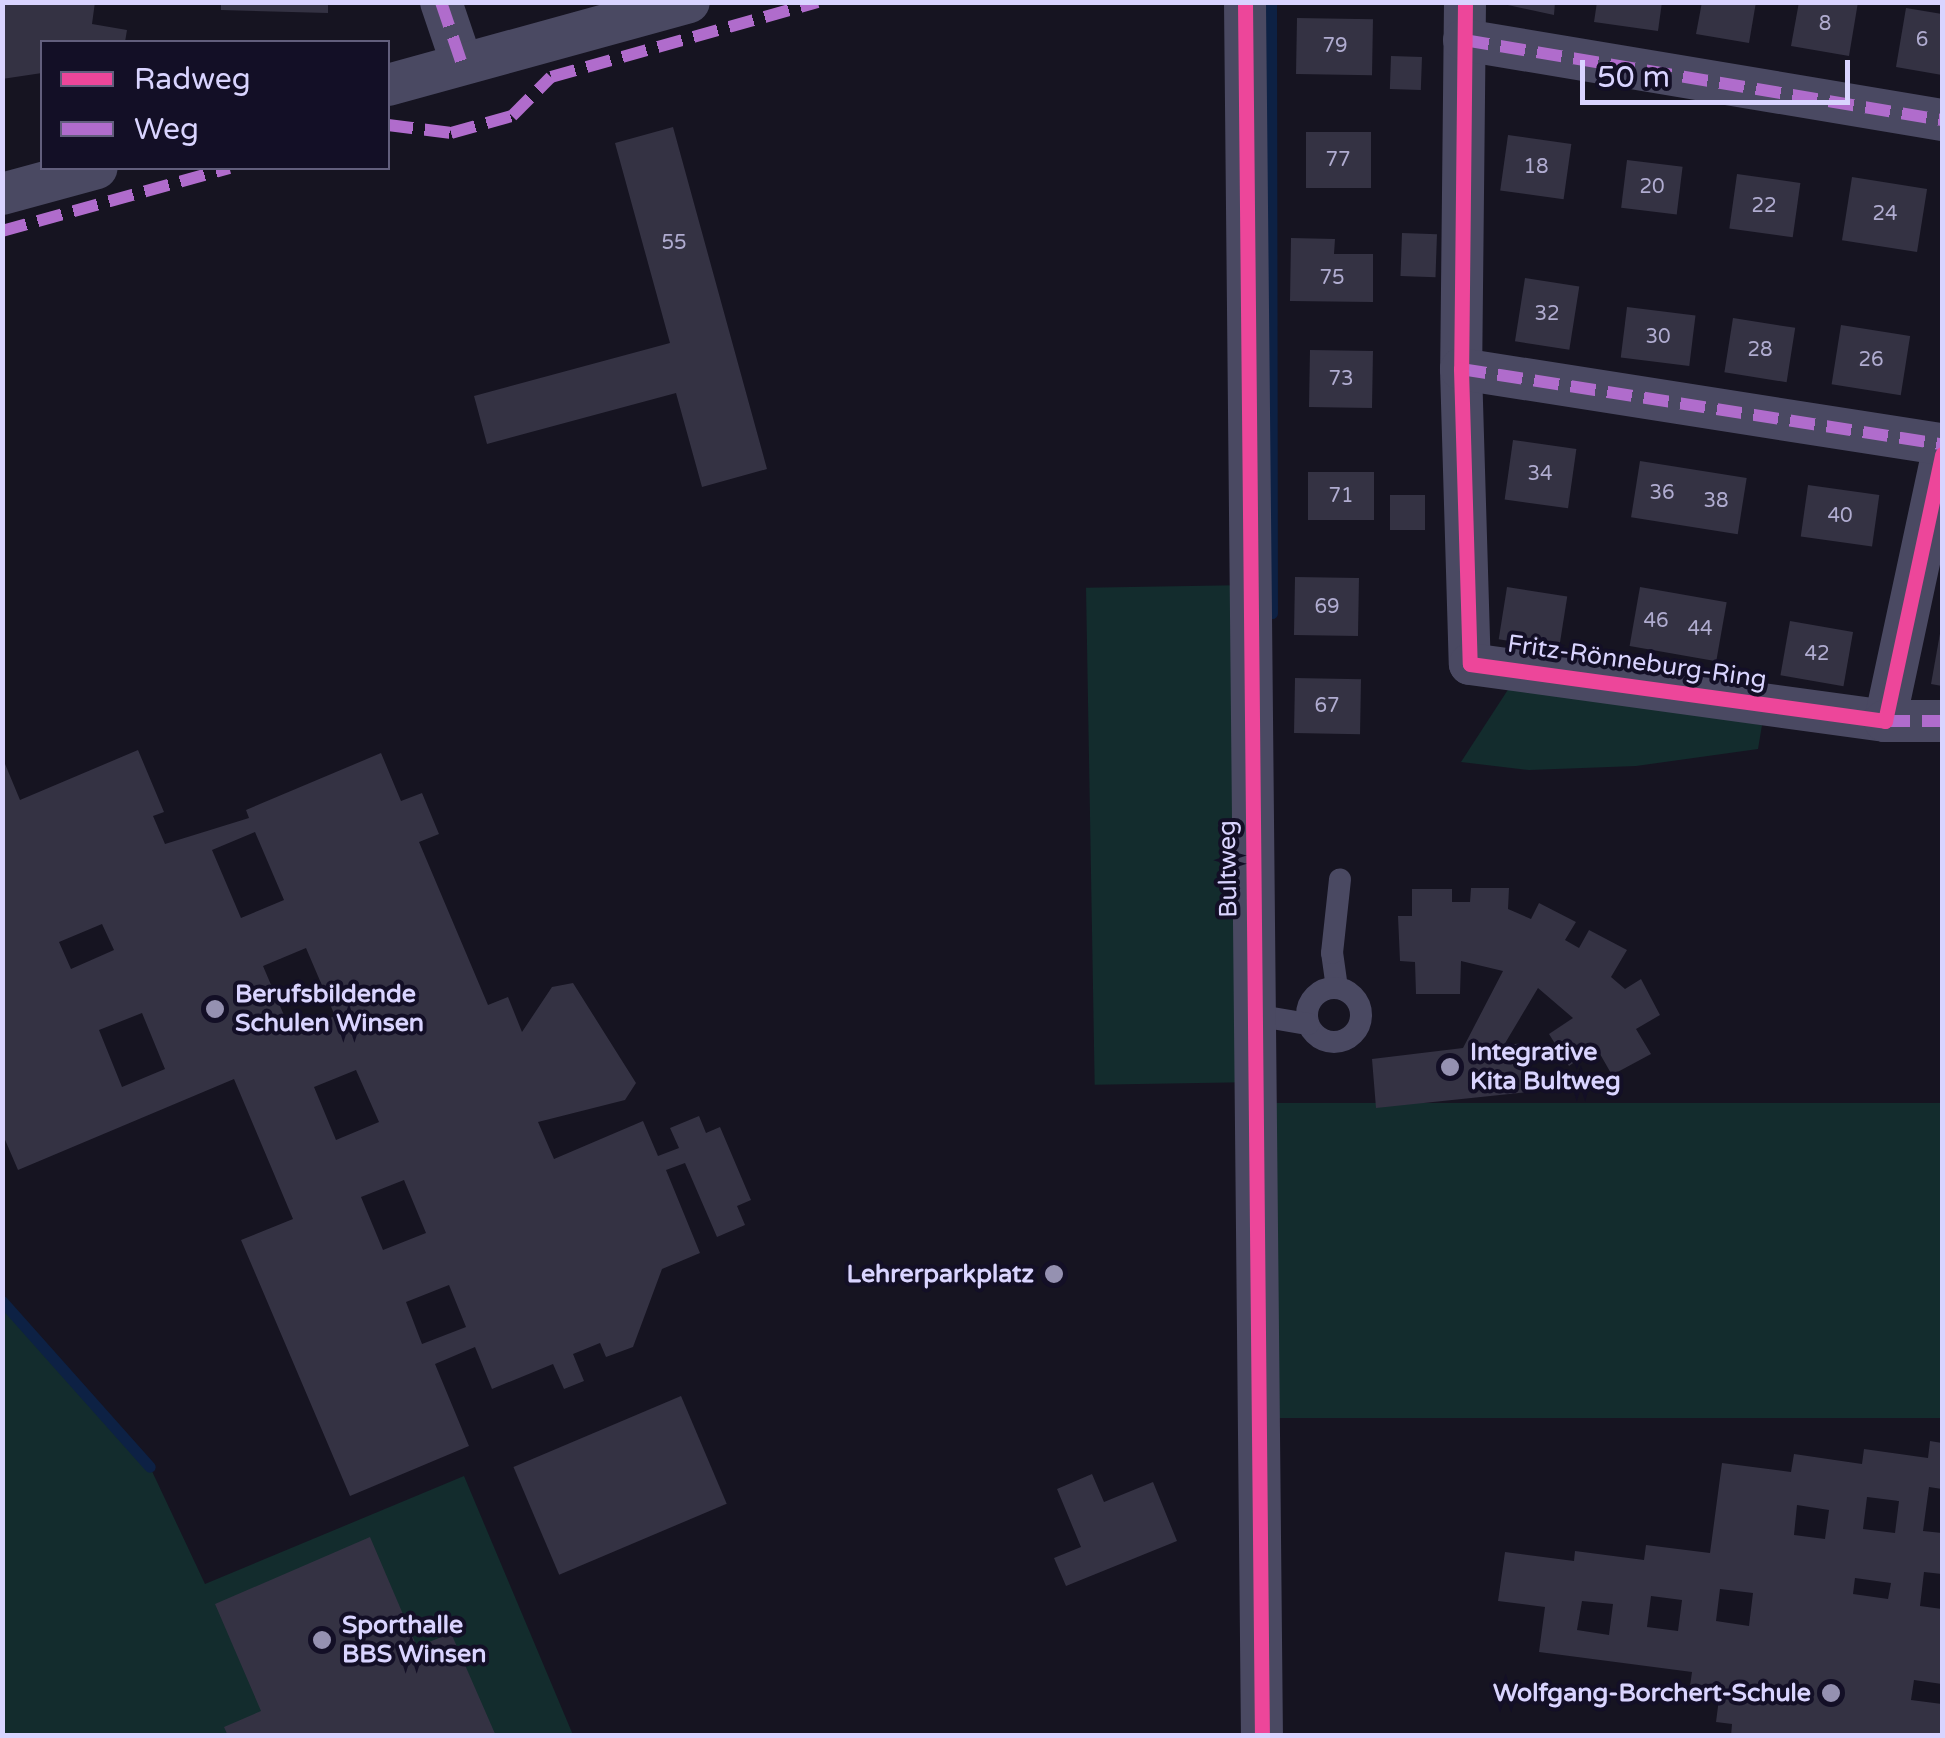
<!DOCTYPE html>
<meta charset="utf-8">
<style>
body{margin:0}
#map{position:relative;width:1945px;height:1738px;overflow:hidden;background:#161421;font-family:"Varela Round",sans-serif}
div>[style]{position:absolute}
.green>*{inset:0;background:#132c2d;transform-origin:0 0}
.stream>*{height:11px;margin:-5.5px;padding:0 5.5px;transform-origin:5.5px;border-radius:5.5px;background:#0d2144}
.building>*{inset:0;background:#343243;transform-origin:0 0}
.service>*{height:22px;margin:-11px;padding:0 11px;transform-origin:11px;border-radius:11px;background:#4a4962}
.service>.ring{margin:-11px;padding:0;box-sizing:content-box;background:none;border:22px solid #4a4962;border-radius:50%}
.minor>*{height:42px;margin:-21px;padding:0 21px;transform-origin:21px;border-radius:21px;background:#4a4962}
.quiet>*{height:12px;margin-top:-6px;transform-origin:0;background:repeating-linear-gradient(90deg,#b06ccc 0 25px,transparent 0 37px)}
.cycleway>*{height:15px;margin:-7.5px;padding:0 7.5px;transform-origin:7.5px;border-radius:7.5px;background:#ed469a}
.dots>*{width:28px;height:28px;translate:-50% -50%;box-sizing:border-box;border:5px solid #130f26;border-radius:50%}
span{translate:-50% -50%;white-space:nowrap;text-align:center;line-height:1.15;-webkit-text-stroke:8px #130f26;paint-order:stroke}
.number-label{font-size:20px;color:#b0acd0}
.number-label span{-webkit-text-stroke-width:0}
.street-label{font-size:25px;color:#d9d4ff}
.poi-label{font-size:25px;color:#d9d4ff;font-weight:700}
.left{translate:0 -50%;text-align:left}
.right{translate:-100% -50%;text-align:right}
.frame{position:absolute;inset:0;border:5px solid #d9d4ff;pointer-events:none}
.legend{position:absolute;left:40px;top:40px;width:350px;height:130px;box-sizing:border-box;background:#130f26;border:2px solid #625e7d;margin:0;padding:12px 18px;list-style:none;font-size:30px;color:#d9d4ff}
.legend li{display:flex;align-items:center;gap:20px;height:50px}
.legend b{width:50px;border:2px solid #625e7d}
.scale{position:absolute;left:1580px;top:60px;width:270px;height:45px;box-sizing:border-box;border:5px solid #d9d4ff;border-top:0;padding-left:12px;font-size:30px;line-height:35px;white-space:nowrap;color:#d9d4ff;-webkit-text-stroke:8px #130f26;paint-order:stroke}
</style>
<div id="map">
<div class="green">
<i style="left:1250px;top:585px;width:497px;height:164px;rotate:89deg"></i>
<i style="clip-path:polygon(1511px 685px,1762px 725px,1758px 749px,1636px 766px,1529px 770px,1461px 762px)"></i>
<i style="left:1942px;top:1103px;width:315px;height:689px;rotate:90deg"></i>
<i style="clip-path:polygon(2px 1301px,150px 1467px,205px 1584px,464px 1476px,573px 1735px,3px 1735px)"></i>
</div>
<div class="stream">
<i style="left:1271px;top:2px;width:611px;rotate:89.91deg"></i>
<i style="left:2px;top:1301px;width:222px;rotate:48.3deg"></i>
</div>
<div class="building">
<i style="clip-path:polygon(2px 2px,95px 2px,92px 24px,127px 30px,125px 42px,42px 42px,42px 73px,2px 79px)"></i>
<i style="clip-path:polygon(221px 2px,328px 2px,328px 13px,221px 10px)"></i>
<i style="clip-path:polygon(1494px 2px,1555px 2px,1554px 15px)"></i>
<i style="clip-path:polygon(1597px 2px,1662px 2px,1658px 31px,1594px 22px)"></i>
<i style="clip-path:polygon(1702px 2px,1756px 2px,1749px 43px,1696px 34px)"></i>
<i style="clip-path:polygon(1799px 2px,1858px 2px,1849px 56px,1791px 46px)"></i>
<i style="clip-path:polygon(1906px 8px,1942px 14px,1942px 75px,1896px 67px)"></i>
<i style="left:1297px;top:18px;width:76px;height:56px;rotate:1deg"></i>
<i style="left:1391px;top:56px;width:31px;height:33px;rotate:2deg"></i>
<i style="clip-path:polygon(673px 127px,767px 469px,702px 487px,676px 393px,487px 444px,474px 396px,670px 343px,615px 143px)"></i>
<i style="left:1306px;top:132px;width:65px;height:56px"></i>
<i style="left:1508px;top:135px;width:64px;height:56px;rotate:8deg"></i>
<i style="left:1627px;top:160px;width:56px;height:48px;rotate:7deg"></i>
<i style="left:1737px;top:174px;width:64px;height:55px;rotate:8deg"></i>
<i style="left:1852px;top:177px;width:76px;height:64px;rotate:9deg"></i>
<i style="left:1402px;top:233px;width:35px;height:43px;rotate:2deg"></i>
<i style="clip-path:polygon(1291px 238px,1335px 239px,1334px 254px,1373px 254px,1373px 302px,1290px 301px)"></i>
<i style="left:1525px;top:278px;width:55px;height:64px;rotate:9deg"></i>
<i style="left:1627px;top:307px;width:69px;height:51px;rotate:7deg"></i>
<i style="left:1733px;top:318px;width:63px;height:55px;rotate:9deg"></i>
<i style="left:1841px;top:325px;width:70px;height:60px;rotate:9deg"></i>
<i style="left:1310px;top:350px;width:63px;height:57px;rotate:1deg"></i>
<i style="left:1513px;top:440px;width:64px;height:60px;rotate:8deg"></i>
<i style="left:1640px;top:461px;width:108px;height:57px;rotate:9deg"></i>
<i style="left:1308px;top:472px;width:66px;height:48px"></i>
<i style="left:1808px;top:485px;width:72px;height:52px;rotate:8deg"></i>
<i style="left:1390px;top:495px;width:35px;height:35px"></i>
<i style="left:1295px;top:577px;width:64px;height:58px;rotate:1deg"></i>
<i style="left:1507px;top:587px;width:61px;height:53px;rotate:9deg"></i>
<i style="left:1640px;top:587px;width:88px;height:60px;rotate:10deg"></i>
<i style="left:1790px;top:621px;width:64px;height:55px;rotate:10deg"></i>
<i style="clip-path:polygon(1941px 628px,1942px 628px,1942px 686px,1931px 684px)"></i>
<i style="left:1295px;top:678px;width:66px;height:55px;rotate:1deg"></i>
<i style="clip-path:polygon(evenodd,138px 750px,164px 812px,153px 816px,165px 844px,249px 818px,246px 810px,381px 753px,401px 801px,422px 793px,439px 834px,419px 842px,488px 1005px,508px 997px,522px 1032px,552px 987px,573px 983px,636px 1083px,625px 1100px,538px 1122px,554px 1159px,643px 1121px,658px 1156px,679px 1148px,670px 1128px,699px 1116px,706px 1133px,720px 1127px,751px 1200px,737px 1206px,745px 1225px,717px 1237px,685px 1163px,666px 1170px,700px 1253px,662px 1269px,633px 1347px,606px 1357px,600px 1343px,573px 1354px,584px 1381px,564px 1389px,553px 1364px,492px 1389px,475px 1347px,435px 1364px,469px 1446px,350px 1496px,241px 1240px,293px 1219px,234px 1079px,18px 1170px,3px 1135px,3px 759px,20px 800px,138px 750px,255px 832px,284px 900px,241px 918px,212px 850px,255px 832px,138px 750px,102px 924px,114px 950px,71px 969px,59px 942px,102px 924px,138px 750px,306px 948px,335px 1016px,292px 1034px,263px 966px,306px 948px,138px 750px,142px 1013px,165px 1069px,122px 1087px,99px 1030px,142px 1013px,138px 750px,356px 1070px,379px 1122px,336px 1140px,314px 1087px,356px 1070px,138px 750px,404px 1180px,426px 1233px,383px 1250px,361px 1197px,404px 1180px,138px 750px,449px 1285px,466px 1327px,422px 1344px,406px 1302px,449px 1285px)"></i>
<i style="clip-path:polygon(1471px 888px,1509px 888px,1508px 909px,1531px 919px,1539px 903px,1576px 922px,1565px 940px,1579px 948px,1589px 930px,1627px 950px,1611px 977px,1625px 989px,1641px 979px,1660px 1015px,1636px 1029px,1651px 1054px,1612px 1075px,1596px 1047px,1569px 1066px,1549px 1034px,1573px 1018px,1538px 988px,1504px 1045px,1525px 1043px,1529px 1092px,1376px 1108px,1372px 1059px,1463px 1048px,1503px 971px,1461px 961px,1460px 994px,1416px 994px,1415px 962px,1400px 961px,1398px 916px,1412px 916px,1412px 889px,1452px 889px,1452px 902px,1470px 902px)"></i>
<i style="left:681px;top:1396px;width:117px;height:182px;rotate:67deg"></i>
<i style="clip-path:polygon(evenodd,1930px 1441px,1942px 1443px,1942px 1489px,1929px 1487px,1923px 1531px,1942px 1533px,1942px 1574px,1924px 1572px,1920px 1606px,1942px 1609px,1942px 1684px,1914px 1680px,1911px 1700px,1942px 1704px,1942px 1736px,1731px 1736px,1732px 1724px,1716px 1722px,1720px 1691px,1690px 1686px,1692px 1672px,1539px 1652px,1545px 1607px,1498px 1601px,1505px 1552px,1574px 1561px,1575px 1551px,1644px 1560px,1646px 1545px,1710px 1553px,1722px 1463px,1791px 1472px,1794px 1454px,1862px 1464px,1864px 1449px,1928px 1458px,1930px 1441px,1867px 1497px,1899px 1501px,1895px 1533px,1863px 1529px,1867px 1497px,1930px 1441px,1797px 1505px,1829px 1510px,1825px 1539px,1794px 1535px,1797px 1505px,1930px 1441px,1855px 1578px,1891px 1583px,1888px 1599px,1853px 1594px,1855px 1578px,1930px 1441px,1720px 1589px,1753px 1593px,1749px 1626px,1716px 1621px,1720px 1589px,1930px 1441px,1651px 1596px,1682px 1600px,1678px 1631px,1647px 1627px,1651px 1596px,1930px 1441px,1582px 1601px,1613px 1604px,1609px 1635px,1577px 1630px,1582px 1601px)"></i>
<i style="clip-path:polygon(1092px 1474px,1104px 1502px,1153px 1482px,1177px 1541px,1066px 1586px,1054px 1558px,1081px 1547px,1057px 1489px)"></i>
<i style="clip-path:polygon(370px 1537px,417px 1647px,451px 1633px,496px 1736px,228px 1736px,224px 1727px,261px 1711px,215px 1604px)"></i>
</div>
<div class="service">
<i style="left:1337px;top:988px;width:35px;rotate:-98deg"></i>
<i style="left:1332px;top:953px;width:74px;rotate:-83.8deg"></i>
<i class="ring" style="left:1307px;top:988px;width:32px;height:32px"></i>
<i style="left:1254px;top:1015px;width:55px;rotate:9.5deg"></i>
</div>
<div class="minor">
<i style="left:441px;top:2px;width:65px;rotate:71.3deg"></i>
<i style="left:1245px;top:2px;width:1734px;rotate:89.44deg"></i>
<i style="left:1465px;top:2px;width:367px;rotate:90.6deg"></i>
<i style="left:1461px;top:369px;width:295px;rotate:88.3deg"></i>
<i style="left:1470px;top:664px;width:419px;rotate:7.8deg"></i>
<i style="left:1885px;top:721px;width:273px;rotate:-77.9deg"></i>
<i style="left:1464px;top:40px;width:485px;rotate:9.5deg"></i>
<i style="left:388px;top:85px;width:312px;rotate:-15.4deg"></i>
<i style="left:2px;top:194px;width:98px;rotate:-15.3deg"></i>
<i style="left:1461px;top:369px;width:487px;rotate:8.9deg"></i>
<i style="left:1885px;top:721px;width:57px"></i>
</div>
<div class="quiet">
<i style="left:441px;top:2px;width:65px;rotate:71.3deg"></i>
<i style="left:1464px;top:40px;width:485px;rotate:9.5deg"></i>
<i style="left:388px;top:125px;width:64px;rotate:7.2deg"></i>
<i style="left:451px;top:133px;width:63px;rotate:-15.6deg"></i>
<i style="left:512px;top:116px;width:55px;rotate:-45deg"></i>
<i style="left:551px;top:77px;width:277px;rotate:-15.7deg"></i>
<i style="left:2px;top:231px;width:236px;rotate:-15.5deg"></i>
<i style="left:1461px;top:369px;width:487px;rotate:8.9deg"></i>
<i style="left:1885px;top:721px;width:57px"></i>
</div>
<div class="cycleway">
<i style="left:1245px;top:2px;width:1734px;rotate:89.44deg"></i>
<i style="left:1465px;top:2px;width:367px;rotate:90.6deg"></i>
<i style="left:1461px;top:369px;width:295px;rotate:88.3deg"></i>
<i style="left:1470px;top:664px;width:419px;rotate:7.8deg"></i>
<i style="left:1885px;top:721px;width:273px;rotate:-77.9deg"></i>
</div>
<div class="dots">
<i style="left:215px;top:1009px;background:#9591b1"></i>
<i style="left:1450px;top:1067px;background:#9591b1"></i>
<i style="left:1054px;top:1274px;background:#9591b1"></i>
<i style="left:322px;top:1640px;background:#9591b1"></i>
<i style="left:1831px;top:1693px;background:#9591b1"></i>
</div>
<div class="number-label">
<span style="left:1825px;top:24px">8</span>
<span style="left:1922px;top:40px">6</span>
<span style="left:1335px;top:46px">79</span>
<span style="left:1338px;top:160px">77</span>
<span style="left:1536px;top:167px">18</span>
<span style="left:1652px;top:187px">20</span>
<span style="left:1764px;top:206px">22</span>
<span style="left:1885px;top:214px">24</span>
<span style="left:674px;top:243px">55</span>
<span style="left:1332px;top:278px">75</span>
<span style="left:1547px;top:314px">32</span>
<span style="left:1658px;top:337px">30</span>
<span style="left:1760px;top:350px">28</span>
<span style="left:1871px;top:360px">26</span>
<span style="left:1341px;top:379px">73</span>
<span style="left:1540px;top:474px">34</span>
<span style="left:1662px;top:493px">36</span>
<span style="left:1341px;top:496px">71</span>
<span style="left:1716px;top:501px">38</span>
<span style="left:1840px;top:516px">40</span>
<span style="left:1327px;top:607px">69</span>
<span style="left:1656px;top:621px">46</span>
<span style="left:1700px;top:629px">44</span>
<span style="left:1817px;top:654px">42</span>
<span style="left:1327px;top:706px">67</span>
</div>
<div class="street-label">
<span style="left:1637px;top:662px;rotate:8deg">Fritz-Rönneburg-Ring</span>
<span style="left:1228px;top:869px;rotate:-91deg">Bultweg</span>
</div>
<div class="poi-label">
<span class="left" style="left:235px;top:1009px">Berufsbildende<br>Schulen Winsen</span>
<span class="left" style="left:1470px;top:1067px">Integrative<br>Kita Bultweg</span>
<span class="right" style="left:1034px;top:1274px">Lehrerparkplatz</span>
<span class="left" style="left:342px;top:1640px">Sporthalle<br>BBS Winsen</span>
<span class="right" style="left:1811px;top:1693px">Wolfgang-Borchert-Schule</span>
</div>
<div class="frame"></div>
<ul class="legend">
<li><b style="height:12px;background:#ed469a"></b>Radweg</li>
<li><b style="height:12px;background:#b06ccc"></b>Weg</li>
</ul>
<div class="scale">50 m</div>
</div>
